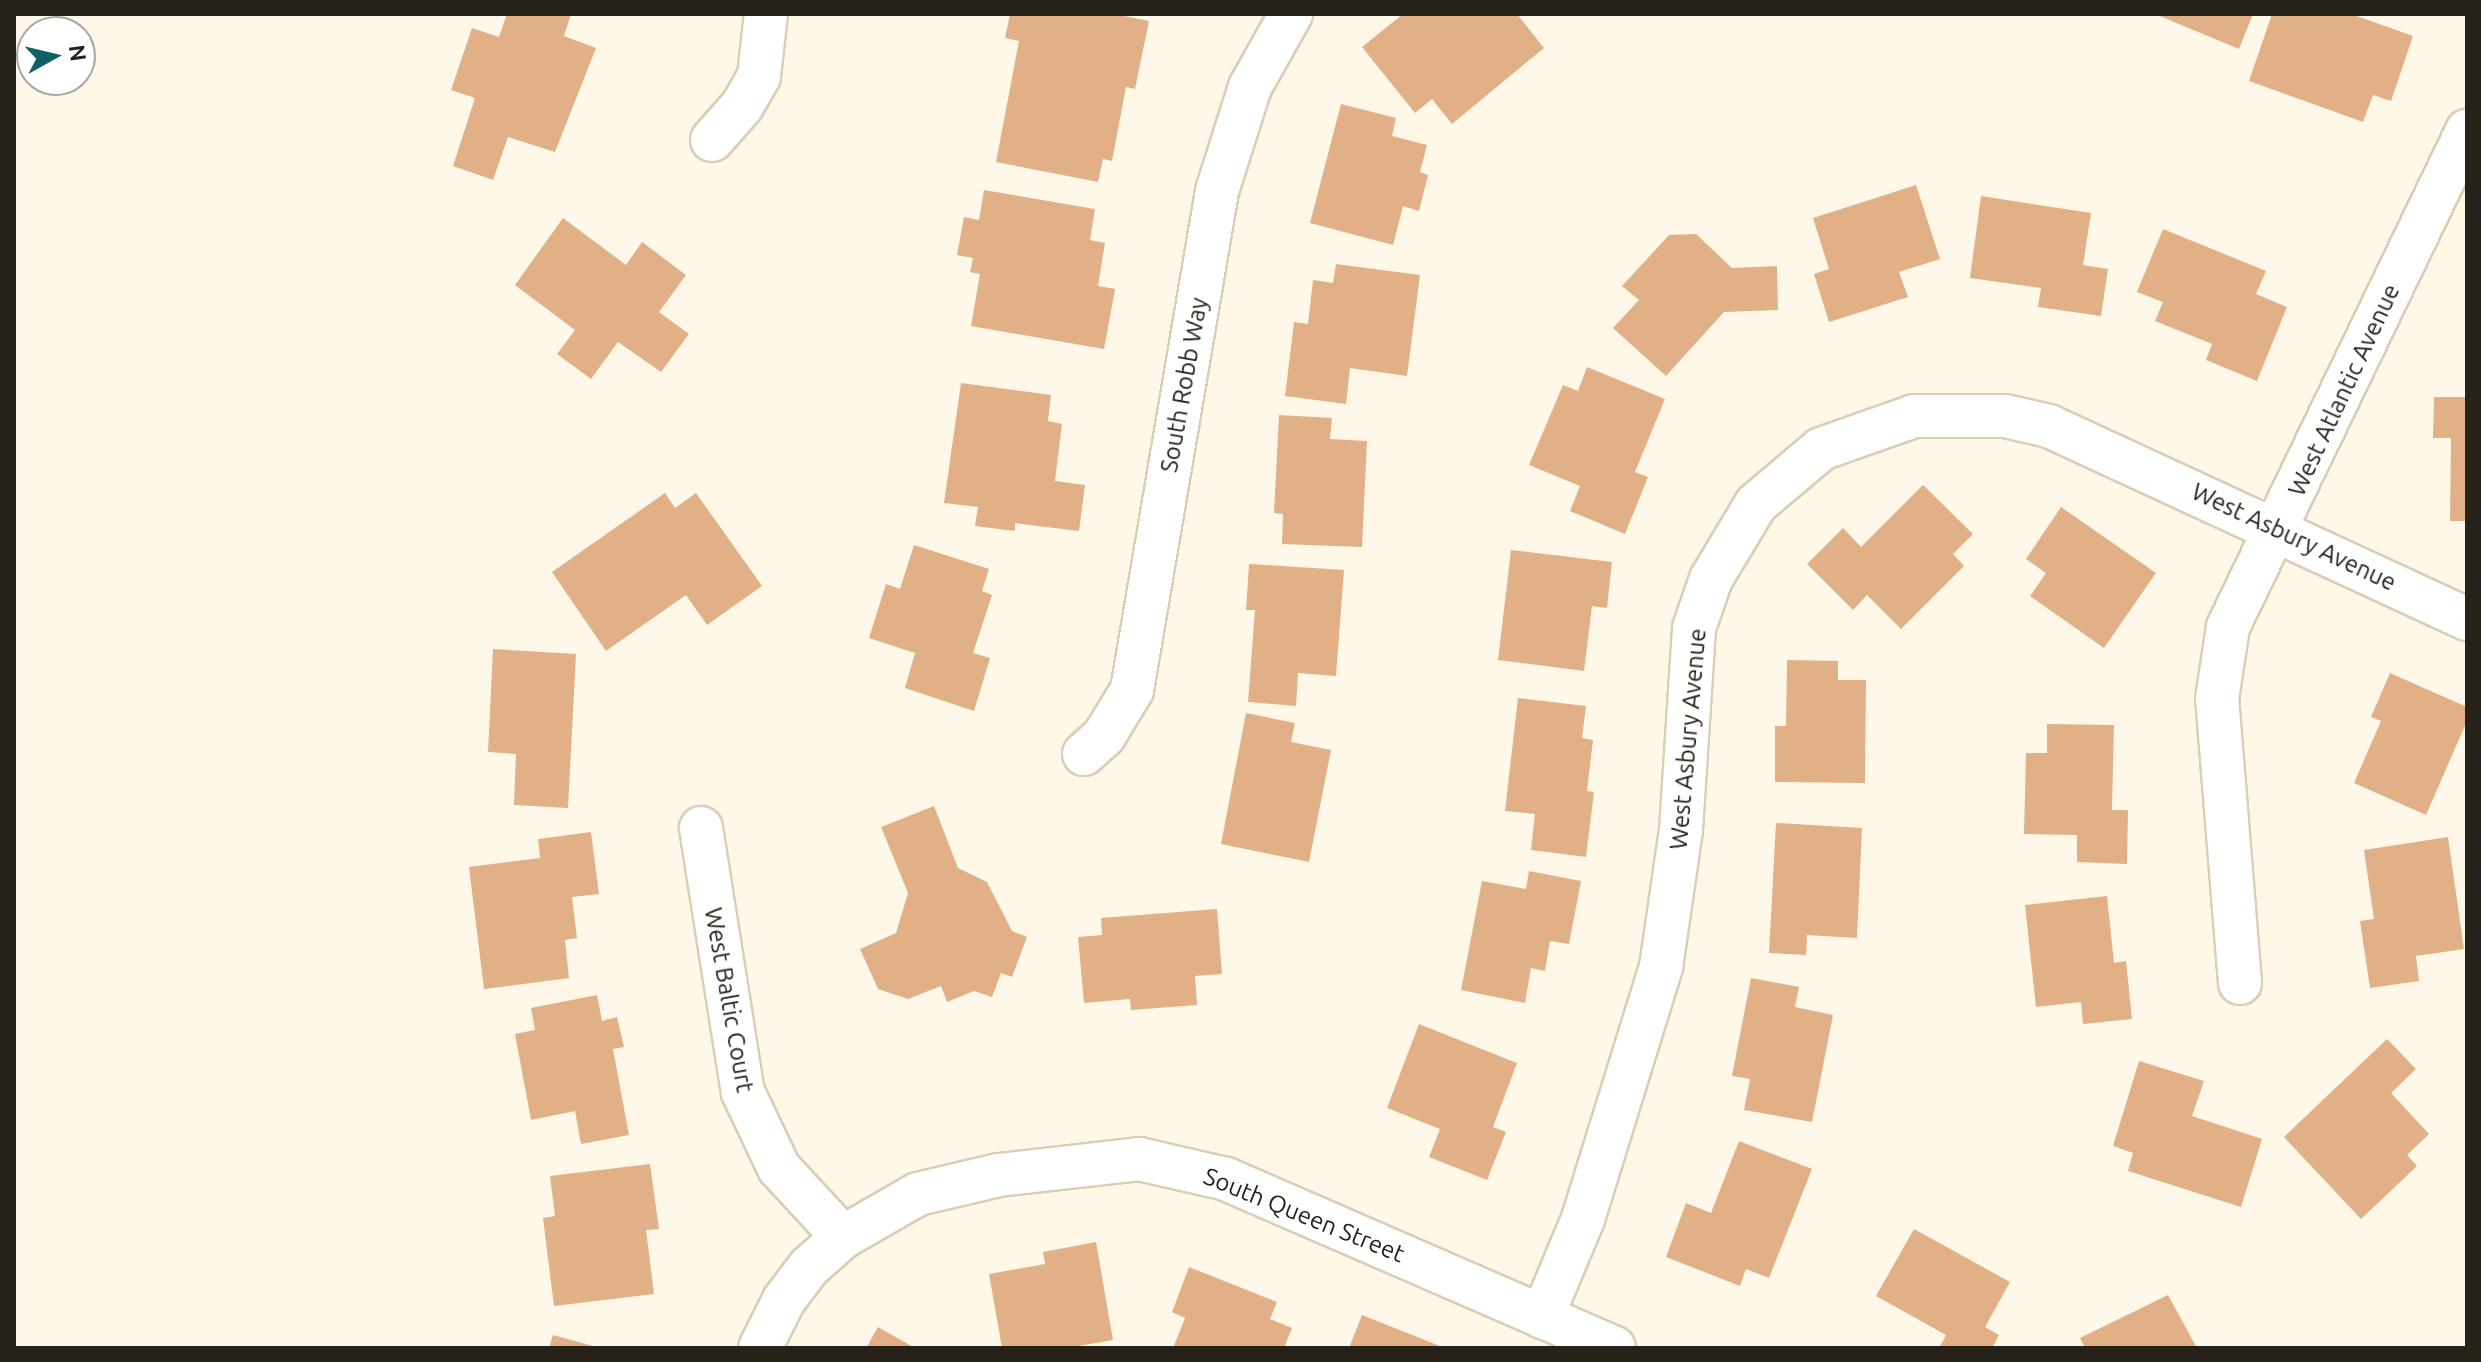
<!DOCTYPE html>
<style>
body{margin:0}
#map{position:relative;width:2481px;height:1362px;overflow:hidden;background:#fff8e8;font-family:Ubuntu,sans-serif}
div>[style]{position:absolute}
.building>*{inset:0;background:#e2b086}
.roads{filter:drop-shadow(2px 0 #daceb5) drop-shadow(-2px 0 #daceb5) drop-shadow(0 2px #daceb5) drop-shadow(0 -2px #daceb5)}
.minor>*{height:42px;margin:-21px;padding:0 21px;transform-origin:21px;border-radius:21px;background:#fff}
span{translate:-50% -50%;white-space:nowrap;text-align:center;line-height:1.15;-webkit-text-stroke:8px #fff;paint-order:stroke}
.street-label{font-size:24px;color:#262219}
.frame{position:absolute;inset:0;border:16px solid #262219;pointer-events:none}
.north{position:absolute;left:16px;top:16px;width:80px;height:80px;box-sizing:border-box;background:#fff;border:2px solid #a8a7a3;border-radius:50%;rotate:82deg;font-size:22px;font-weight:700;line-height:32px;text-align:center;color:#262219}
.north::after{content:'';display:block;margin:auto;width:28px;height:36px;background:#106167;clip-path:polygon(50% 0,100% 100%,50% 72%,0 100%)}
</style>
<div id="map">
<div class="building">
<i style="clip-path:polygon(507px 14px,571px 14px,564px 36px,596px 48px,555px 152px,508px 137px,493px 180px,453px 166px,475px 98px,451px 90px,472px 28px,499px 37px)"></i>
<i style="clip-path:polygon(1010px 14px,1114px 14px,1149px 21px,1135px 89px,1126px 87px,1112px 161px,1103px 159px,1098px 182px,996px 162px,1019px 41px,1005px 38px)"></i>
<i style="clip-path:polygon(1403px 14px,1517px 14px,1544px 48px,1452px 124px,1432px 99px,1415px 113px,1362px 47px)"></i>
<i style="clip-path:polygon(2155px 14px,2253px 14px,2239px 49px)"></i>
<i style="clip-path:polygon(2272px 14px,2351px 14px,2413px 36px,2391px 101px,2373px 95px,2363px 122px,2249px 81px)"></i>
<i style="clip-path:polygon(1341px 104px,1396px 118px,1392px 136px,1427px 145px,1420px 172px,1428px 175px,1419px 211px,1403px 206px,1393px 245px,1310px 223px)"></i>
<i style="clip-path:polygon(1916px 185px,1940px 259px,1899px 272px,1908px 297px,1829px 322px,1814px 274px,1829px 269px,1813px 218px)"></i>
<i style="clip-path:polygon(984px 190px,1095px 209px,1090px 240px,1105px 243px,1098px 286px,1115px 289px,1104px 349px,971px 326px,980px 274px,970px 272px,973px 258px,957px 255px,964px 217px,979px 220px)"></i>
<i style="clip-path:polygon(1981px 196px,2091px 213px,2083px 265px,2108px 269px,2101px 316px,2038px 307px,2041px 288px,1970px 278px)"></i>
<i style="clip-path:polygon(563px 218px,626px 265px,642px 242px,686px 275px,659px 312px,689px 334px,661px 372px,618px 342px,591px 379px,557px 354px,575px 330px,515px 285px)"></i>
<i style="clip-path:polygon(2163px 229px,2266px 271px,2256px 294px,2287px 307px,2257px 381px,2206px 360px,2212px 344px,2155px 321px,2163px 302px,2137px 292px)"></i>
<i style="clip-path:polygon(1696px 234px,1732px 268px,1777px 266px,1778px 310px,1724px 312px,1666px 376px,1613px 328px,1639px 300px,1622px 286px,1669px 235px)"></i>
<i style="clip-path:polygon(1336px 264px,1420px 275px,1407px 376px,1350px 368px,1346px 404px,1285px 396px,1294px 322px,1308px 324px,1313px 280px,1333px 283px)"></i>
<i style="clip-path:polygon(1587px 367px,1665px 399px,1635px 472px,1648px 477px,1625px 534px,1570px 511px,1580px 486px,1529px 465px,1563px 385px,1578px 391px)"></i>
<i style="clip-path:polygon(961px 383px,1051px 395px,1048px 421px,1062px 424px,1055px 481px,1085px 485px,1079px 531px,1015px 523px,1015px 531px,975px 526px,978px 507px,944px 503px)"></i>
<i style="clip-path:polygon(2434px 397px,2467px 397px,2467px 521px,2450px 521px,2451px 438px,2433px 438px)"></i>
<i style="clip-path:polygon(1279px 415px,1332px 418px,1330px 439px,1367px 441px,1362px 547px,1282px 544px,1283px 514px,1274px 513px)"></i>
<i style="clip-path:polygon(1923px 485px,1973px 534px,1953px 554px,1964px 566px,1901px 629px,1867px 595px,1853px 610px,1807px 564px,1843px 528px,1861px 547px)"></i>
<i style="clip-path:polygon(665px 493px,675px 508px,696px 493px,762px 586px,707px 625px,686px 595px,606px 651px,552px 572px)"></i>
<i style="clip-path:polygon(2061px 507px,2156px 573px,2104px 648px,2030px 596px,2046px 573px,2026px 559px)"></i>
<i style="clip-path:polygon(914px 545px,989px 569px,982px 591px,992px 595px,973px 653px,990px 658px,974px 711px,905px 688px,915px 653px,869px 638px,886px 584px,900px 589px)"></i>
<i style="clip-path:polygon(1511px 550px,1612px 562px,1607px 608px,1592px 606px,1584px 671px,1498px 660px)"></i>
<i style="clip-path:polygon(1249px 564px,1344px 570px,1336px 676px,1298px 673px,1296px 706px,1248px 702px,1255px 610px,1246px 610px)"></i>
<i style="clip-path:polygon(493px 649px,576px 654px,568px 808px,514px 805px,516px 754px,488px 752px)"></i>
<i style="clip-path:polygon(1787px 660px,1838px 661px,1838px 680px,1866px 680px,1865px 783px,1775px 782px,1775px 726px,1786px 726px)"></i>
<i style="clip-path:polygon(2390px 673px,2467px 707px,2467px 721px,2426px 815px,2354px 783px,2381px 721px,2371px 717px)"></i>
<i style="clip-path:polygon(1518px 698px,1586px 706px,1582px 738px,1593px 740px,1587px 791px,1594px 792px,1586px 857px,1531px 850px,1535px 814px,1505px 811px)"></i>
<i style="clip-path:polygon(1246px 713px,1295px 723px,1291px 742px,1331px 750px,1309px 862px,1221px 844px)"></i>
<i style="clip-path:polygon(2047px 724px,2114px 725px,2112px 810px,2128px 810px,2127px 864px,2077px 862px,2077px 835px,2024px 834px,2026px 753px,2047px 753px)"></i>
<i style="clip-path:polygon(934px 806px,958px 868px,987px 882px,1012px 931px,1027px 937px,1012px 977px,1001px 973px,992px 997px,974px 991px,947px 1002px,941px 986px,908px 999px,878px 989px,860px 949px,896px 933px,908px 893px,881px 827px)"></i>
<i style="clip-path:polygon(1776px 823px,1862px 828px,1857px 938px,1807px 935px,1806px 955px,1769px 953px)"></i>
<i style="clip-path:polygon(591px 832px,599px 894px,572px 897px,577px 938px,565px 940px,569px 978px,484px 989px,469px 867px,540px 858px,538px 839px)"></i>
<i style="clip-path:polygon(2448px 837px,2464px 949px,2416px 956px,2419px 981px,2370px 988px,2360px 921px,2374px 919px,2364px 850px)"></i>
<i style="clip-path:polygon(1529px 871px,1581px 881px,1569px 944px,1550px 941px,1545px 971px,1531px 968px,1525px 1003px,1461px 990px,1482px 881px,1526px 889px)"></i>
<i style="clip-path:polygon(2107px 896px,2114px 963px,2126px 961px,2132px 1019px,2083px 1024px,2081px 1002px,2036px 1007px,2025px 905px)"></i>
<i style="clip-path:polygon(1217px 909px,1222px 974px,1195px 976px,1197px 1005px,1131px 1010px,1130px 999px,1084px 1003px,1078px 937px,1102px 935px,1101px 918px)"></i>
<i style="clip-path:polygon(1751px 978px,1799px 987px,1795px 1007px,1833px 1015px,1812px 1122px,1744px 1110px,1750px 1079px,1732px 1076px)"></i>
<i style="clip-path:polygon(597px 995px,602px 1021px,617px 1017px,624px 1047px,613px 1049px,629px 1135px,581px 1144px,575px 1111px,531px 1120px,515px 1034px,535px 1030px,531px 1008px)"></i>
<i style="clip-path:polygon(1419px 1024px,1517px 1063px,1493px 1127px,1506px 1132px,1487px 1180px,1429px 1157px,1440px 1129px,1387px 1108px)"></i>
<i style="clip-path:polygon(2387px 1039px,2416px 1069px,2391px 1093px,2429px 1134px,2407px 1155px,2417px 1166px,2361px 1219px,2284px 1137px)"></i>
<i style="clip-path:polygon(2139px 1061px,2204px 1081px,2192px 1116px,2262px 1139px,2241px 1207px,2128px 1171px,2133px 1153px,2113px 1146px)"></i>
<i style="clip-path:polygon(1739px 1141px,1812px 1169px,1769px 1278px,1746px 1269px,1740px 1286px,1666px 1257px,1686px 1203px,1711px 1213px)"></i>
<i style="clip-path:polygon(650px 1164px,659px 1229px,646px 1230px,654px 1294px,554px 1306px,543px 1218px,555px 1216px,550px 1176px)"></i>
<i style="clip-path:polygon(1914px 1229px,2010px 1282px,1985px 1327px,1999px 1335px,1992px 1348px,1939px 1348px,1946px 1335px,1876px 1296px)"></i>
<i style="clip-path:polygon(1096px 1242px,1113px 1340px,1067px 1348px,1002px 1348px,989px 1274px,1045px 1264px,1043px 1252px)"></i>
<i style="clip-path:polygon(1189px 1267px,1277px 1302px,1270px 1319px,1292px 1328px,1284px 1348px,1173px 1348px,1185px 1318px,1172px 1312px)"></i>
<i style="clip-path:polygon(2168px 1295px,2197px 1348px,2085px 1348px,2080px 1338px)"></i>
<i style="clip-path:polygon(1362px 1315px,1445px 1348px,1349px 1348px)"></i>
<i style="clip-path:polygon(878px 1327px,915px 1348px,866px 1348px)"></i>
<i style="clip-path:polygon(553px 1335px,597px 1347px,596px 1348px,549px 1348px)"></i>
</div>
<div class="roads">
<div class="minor">
<i style="left:712px;top:140px;width:45px;rotate:-48.6deg"></i>
<i style="left:742px;top:106px;width:34px;rotate:-60deg"></i>
<i style="left:759px;top:76px;width:62px;rotate:-83.6deg"></i>
<i style="left:1084px;top:754px;width:27px;rotate:-42deg"></i>
<i style="left:1104px;top:736px;width:54px;rotate:-58.7deg"></i>
<i style="left:1132px;top:690px;width:506px;rotate:-80.33deg"></i>
<i style="left:1217px;top:191px;width:109px;rotate:-72.4deg"></i>
<i style="left:1250px;top:87px;width:84px;rotate:-60.7deg"></i>
<i style="left:701px;top:828px;width:267px;rotate:81deg"></i>
<i style="left:743px;top:1092px;width:84px;rotate:64.7deg"></i>
<i style="left:779px;top:1168px;width:94px;rotate:47.2deg"></i>
<i style="left:2240px;top:983px;width:285px;rotate:-94.6deg"></i>
<i style="left:2217px;top:699px;width:73px;rotate:-81.3deg"></i>
<i style="left:2228px;top:627px;width:551px;rotate:-64.27deg"></i>
<i style="left:1542px;top:1317px;width:106px;rotate:-67.3deg"></i>
<i style="left:1583px;top:1219px;width:264px;rotate:-72.8deg"></i>
<i style="left:1661px;top:967px;width:138px;rotate:-81.7deg"></i>
<i style="left:1681px;top:830px;width:202px;rotate:-86.3deg"></i>
<i style="left:1694px;top:628px;width:52px;rotate:-70.9deg"></i>
<i style="left:1711px;top:579px;width:87px;rotate:-59deg"></i>
<i style="left:1756px;top:504px;width:85px;rotate:-40.2deg"></i>
<i style="left:1821px;top:449px;width:99px;rotate:-19.5deg"></i>
<i style="left:1914px;top:416px;width:91px"></i>
<i style="left:2005px;top:416px;width:45px;rotate:12.8deg"></i>
<i style="left:2049px;top:426px;width:460px;rotate:24.8deg"></i>
<i style="left:760px;top:1348px;width:54px;rotate:-63.4deg"></i>
<i style="left:784px;top:1300px;width:41px;rotate:-52.9deg"></i>
<i style="left:809px;top:1267px;width:45px;rotate:-41.4deg"></i>
<i style="left:843px;top:1237px;width:86px;rotate:-29.8deg"></i>
<i style="left:918px;top:1194px;width:83px;rotate:-13.2deg"></i>
<i style="left:999px;top:1175px;width:141px;rotate:-6.5deg"></i>
<i style="left:1139px;top:1159px;width:89px;rotate:12.9deg"></i>
<i style="left:1226px;top:1179px;width:423px;rotate:23.5deg"></i>
</div>
</div>
<div class="street-label">
<span style="left:1184px;top:385px;rotate:-80deg">South Robb Way</span>
<span style="left:2344px;top:390px;rotate:-65deg">West Atlantic Avenue</span>
<span style="left:2294px;top:537px;rotate:25deg">West Asbury Avenue</span>
<span style="left:1688px;top:739px;rotate:-85deg">West Asbury Avenue</span>
<span style="left:729px;top:1000px;rotate:80deg">West Baltic Court</span>
<span style="left:1304px;top:1215px;rotate:22deg">South Queen Street</span>
</div>
<div class="frame"></div>
<div class="north">N</div>
</div>
